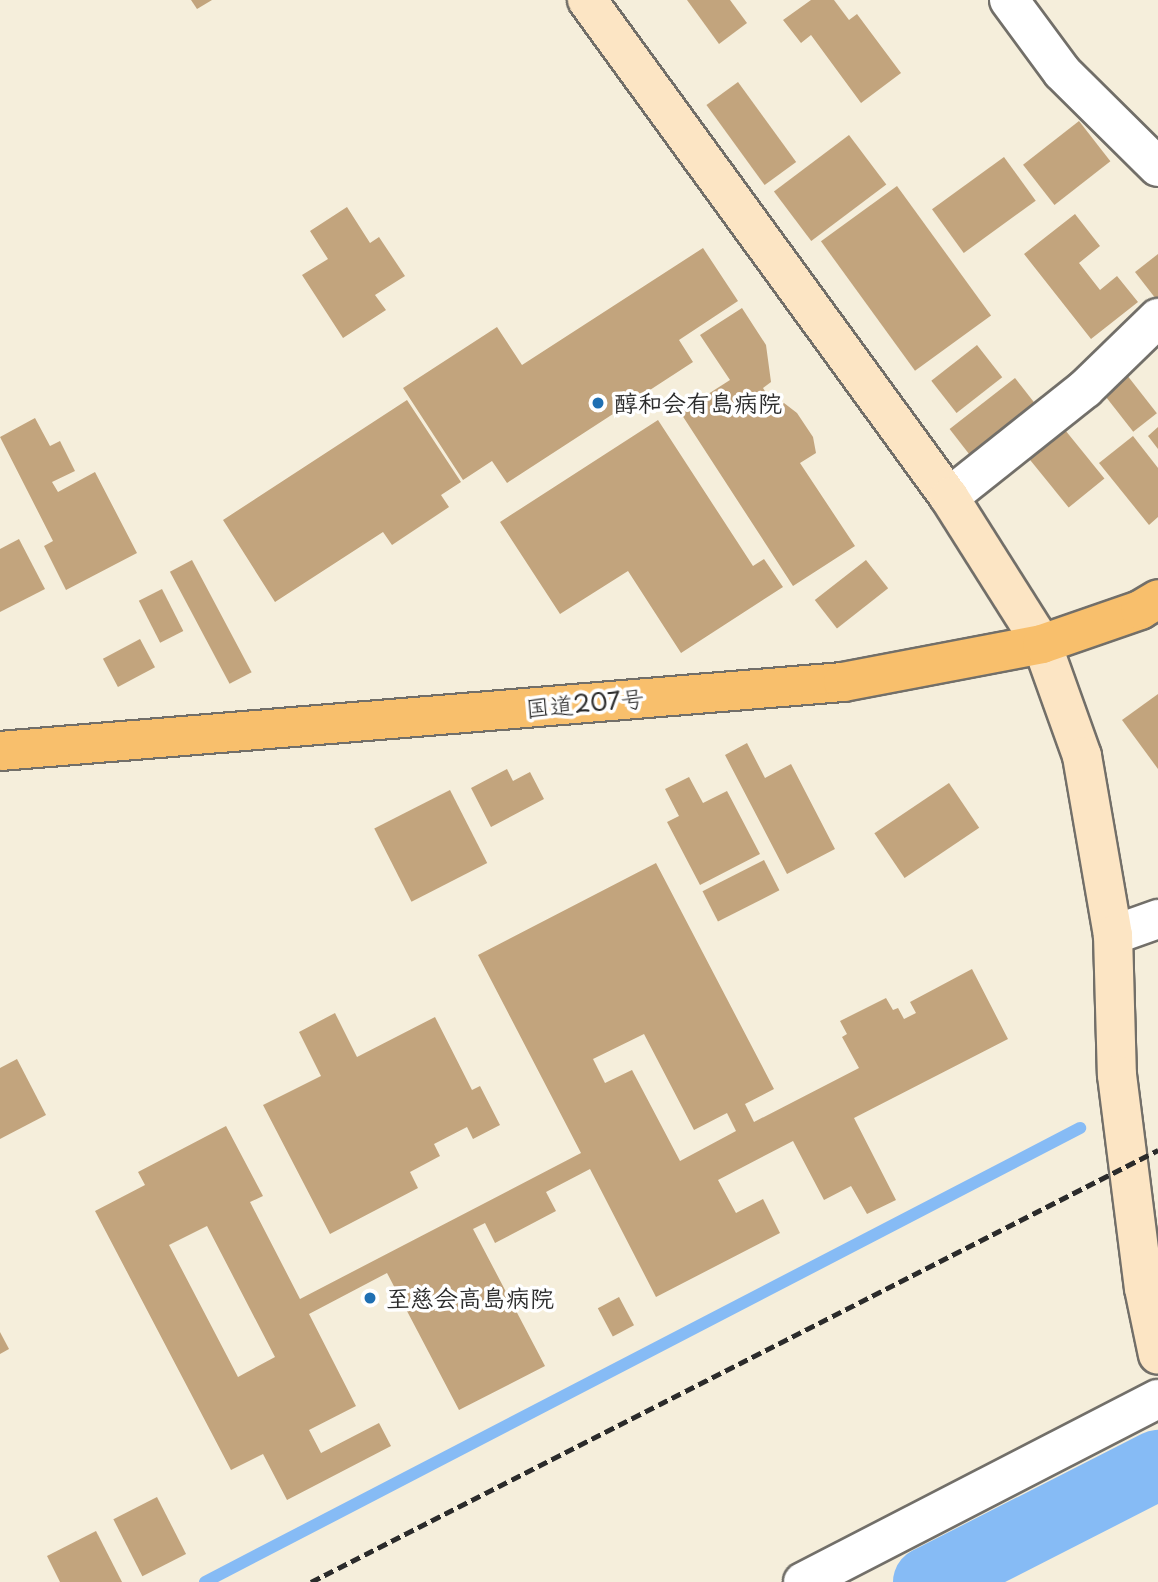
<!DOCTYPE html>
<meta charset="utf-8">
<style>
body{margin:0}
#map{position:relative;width:1158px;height:1582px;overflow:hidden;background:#f5eedb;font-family:"Playpen Sans","Klee One",sans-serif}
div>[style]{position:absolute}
.stream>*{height:12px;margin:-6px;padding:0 6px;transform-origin:6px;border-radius:6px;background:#86bbf5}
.river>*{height:70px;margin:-35px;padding:0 35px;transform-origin:35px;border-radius:35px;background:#86bbf5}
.building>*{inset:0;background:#c2a47d;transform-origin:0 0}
.roads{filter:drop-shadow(2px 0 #726f69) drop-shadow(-2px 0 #726f69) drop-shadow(0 2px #726f69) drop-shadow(0 -2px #726f69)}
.street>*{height:38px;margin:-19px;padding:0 19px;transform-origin:19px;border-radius:19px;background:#fff}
.secondary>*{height:38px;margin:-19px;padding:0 19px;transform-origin:19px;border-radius:19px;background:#fce5c4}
.highway>*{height:38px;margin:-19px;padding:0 19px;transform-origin:19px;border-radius:19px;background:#f8bf6c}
.rail>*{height:5px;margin-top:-2.5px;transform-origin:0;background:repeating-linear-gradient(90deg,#2b2b2b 0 10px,transparent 0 15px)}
.dots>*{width:19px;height:19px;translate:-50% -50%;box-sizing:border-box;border:4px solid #fff;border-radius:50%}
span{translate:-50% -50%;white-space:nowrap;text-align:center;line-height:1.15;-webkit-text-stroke:7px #fff;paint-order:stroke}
.poi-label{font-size:24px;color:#2b2b2b;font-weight:700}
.left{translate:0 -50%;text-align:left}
.street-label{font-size:24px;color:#2b2b2b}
</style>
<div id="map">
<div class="stream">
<i style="left:205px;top:1582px;width:986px;rotate:-27.42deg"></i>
</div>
<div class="river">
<i style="left:928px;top:1582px;width:258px;rotate:-27deg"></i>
</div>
<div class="building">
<i style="clip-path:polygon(191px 0,212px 0,197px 9px)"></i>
<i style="clip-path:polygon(687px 0,730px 0,747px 23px,719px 44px)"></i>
<i style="clip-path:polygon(811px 0,834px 0,849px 20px,857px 14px,901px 73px,861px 103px,811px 35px,801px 43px,783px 20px)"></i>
<i style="left:738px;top:82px;width:99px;height:39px;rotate:54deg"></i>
<i style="left:1079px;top:121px;width:51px;height:71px;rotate:52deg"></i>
<i style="left:849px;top:135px;width:62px;height:94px;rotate:53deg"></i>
<i style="left:1004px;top:157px;width:54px;height:89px;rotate:54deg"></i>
<i style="left:897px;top:186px;width:160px;height:94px;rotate:54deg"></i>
<i style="clip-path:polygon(347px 207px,370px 243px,379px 237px,405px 276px,375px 295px,386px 310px,343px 338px,302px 275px,328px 259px,310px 231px)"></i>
<i style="clip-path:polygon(1075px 214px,1100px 246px,1079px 263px,1100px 290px,1117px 276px,1138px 302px,1091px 339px,1024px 254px)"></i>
<i style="clip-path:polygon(703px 248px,738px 301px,679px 340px,693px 362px,507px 483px,492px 461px,463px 480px,403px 388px,497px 327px,522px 365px)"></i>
<i style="clip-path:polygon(1158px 254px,1158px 298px,1156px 299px,1135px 272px)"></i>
<i style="clip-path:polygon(742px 308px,766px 345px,771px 382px,763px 388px,776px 409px,784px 403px,797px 413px,813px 437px,816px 453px,800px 463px,855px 546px,793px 586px,680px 412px,730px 380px,700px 335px)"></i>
<i style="left:977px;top:345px;width:41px;height:58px;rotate:52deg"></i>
<i style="left:1123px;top:370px;width:55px;height:30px;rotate:52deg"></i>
<i style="left:1015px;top:378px;width:42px;height:83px;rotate:52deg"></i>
<i style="clip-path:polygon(407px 400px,461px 482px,441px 495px,449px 507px,392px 545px,383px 532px,275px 602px,223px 520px)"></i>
<i style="clip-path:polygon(35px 418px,50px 446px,60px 441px,75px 471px,52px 482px,58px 492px,95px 472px,137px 553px,66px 590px,44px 546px,53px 541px,0 437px)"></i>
<i style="clip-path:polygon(658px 420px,753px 566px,764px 559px,783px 587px,681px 653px,628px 571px,560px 614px,500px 522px)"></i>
<i style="left:1061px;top:425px;width:69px;height:46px;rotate:51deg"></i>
<i style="clip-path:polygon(1158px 427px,1158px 449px,1148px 436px)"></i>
<i style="clip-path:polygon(1133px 436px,1158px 468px,1158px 517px,1149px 525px,1099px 463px)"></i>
<i style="clip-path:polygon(19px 539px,45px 589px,0 612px,0 549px)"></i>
<i style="left:192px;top:560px;width:127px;height:25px;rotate:62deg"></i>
<i style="left:866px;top:560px;width:36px;height:65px;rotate:52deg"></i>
<i style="left:162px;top:589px;width:47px;height:26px;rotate:63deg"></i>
<i style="left:140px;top:639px;width:32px;height:42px;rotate:62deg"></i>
<i style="clip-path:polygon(1158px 694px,1158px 769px,1122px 720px)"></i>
<i style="clip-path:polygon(747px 743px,765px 778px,791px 764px,835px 849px,787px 874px,725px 755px)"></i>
<i style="clip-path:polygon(507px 769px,513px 781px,530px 772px,544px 799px,491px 827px,471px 788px)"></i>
<i style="clip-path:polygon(689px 777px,703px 803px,727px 791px,760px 854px,700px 885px,667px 822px,679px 816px,665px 789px)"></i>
<i style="left:949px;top:783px;width:54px;height:90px;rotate:56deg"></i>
<i style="left:450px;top:790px;width:82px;height:85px;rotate:63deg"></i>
<i style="left:764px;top:860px;width:34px;height:69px;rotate:63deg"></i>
<i style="clip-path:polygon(evenodd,656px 863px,774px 1089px,745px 1104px,754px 1122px,859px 1068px,842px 1037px,847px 1034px,840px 1021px,886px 998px,893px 1010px,898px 1008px,904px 1019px,916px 1013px,910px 1002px,972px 969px,1008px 1039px,854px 1118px,896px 1200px,867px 1214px,851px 1186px,824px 1200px,793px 1141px,718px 1180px,736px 1213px,763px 1199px,780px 1233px,656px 1297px,590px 1169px,546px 1192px,556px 1211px,495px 1243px,485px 1223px,473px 1229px,545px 1366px,459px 1410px,387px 1273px,309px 1314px,356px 1406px,309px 1430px,321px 1453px,379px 1423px,391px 1446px,287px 1500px,263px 1454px,231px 1470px,95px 1211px,145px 1185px,138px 1172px,226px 1126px,263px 1196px,250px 1202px,300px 1299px,581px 1153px,478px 955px,656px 863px,644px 1034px,694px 1130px,727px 1113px,736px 1131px,680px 1161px,632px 1070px,605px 1083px,593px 1059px,644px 1034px,656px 863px,207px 1226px,275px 1357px,238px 1377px,169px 1245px,207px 1226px)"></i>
<i style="clip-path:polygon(335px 1013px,357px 1057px,435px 1017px,472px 1090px,480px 1086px,500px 1125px,473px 1139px,467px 1127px,434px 1144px,440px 1156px,410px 1172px,418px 1188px,330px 1234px,263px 1105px,321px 1076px,299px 1032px)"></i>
<i style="clip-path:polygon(17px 1059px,46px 1115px,0 1139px,0 1068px)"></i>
<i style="left:619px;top:1297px;width:32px;height:24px;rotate:62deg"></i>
<i style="clip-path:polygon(0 1332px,9px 1349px,0 1354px)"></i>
<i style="left:157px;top:1497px;width:64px;height:49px;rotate:63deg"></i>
<i style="clip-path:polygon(96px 1531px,122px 1582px,60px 1582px,47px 1556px)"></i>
</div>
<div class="roads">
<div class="street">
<i style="left:1009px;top:0;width:89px;rotate:53.6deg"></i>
<i style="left:1062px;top:72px;width:135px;rotate:44.7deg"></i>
<i style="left:949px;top:497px;width:174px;rotate:-38.5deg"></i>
<i style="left:1085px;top:389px;width:102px;rotate:-44.2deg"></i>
<i style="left:1113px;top:935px;width:48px;rotate:-19.6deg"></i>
<i style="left:803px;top:1582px;width:399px;rotate:-27.3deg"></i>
</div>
<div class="secondary">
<i style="left:587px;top:0;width:615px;rotate:53.93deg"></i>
<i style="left:949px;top:497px;width:174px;rotate:57.7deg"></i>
<i style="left:1042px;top:644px;width:119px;rotate:70.3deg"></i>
<i style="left:1082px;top:756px;width:182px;rotate:80.2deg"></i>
<i style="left:1113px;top:935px;width:140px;rotate:88.4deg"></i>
<i style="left:1117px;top:1075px;width:215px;rotate:82.8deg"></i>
<i style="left:1144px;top:1288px;width:68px;rotate:78.2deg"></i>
</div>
<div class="highway">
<i style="left:0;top:751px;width:846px;rotate:-4.68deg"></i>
<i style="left:843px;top:682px;width:203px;rotate:-10.8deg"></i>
<i style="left:1042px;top:644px;width:104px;rotate:-19.1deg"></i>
<i style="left:1140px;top:610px;width:21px;rotate:-31deg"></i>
</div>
</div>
<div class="rail">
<i style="left:311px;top:1582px;width:951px;rotate:-27.02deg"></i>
</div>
<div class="dots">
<i style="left:598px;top:403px;background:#1f6fb2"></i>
<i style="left:370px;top:1298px;background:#1f6fb2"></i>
</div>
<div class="poi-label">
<span class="left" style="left:614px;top:403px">醇和会有島病院</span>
<span class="left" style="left:386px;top:1298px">至慈会高島病院</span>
</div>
<div class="street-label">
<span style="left:585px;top:703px;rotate:-5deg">国道207号</span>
</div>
</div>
